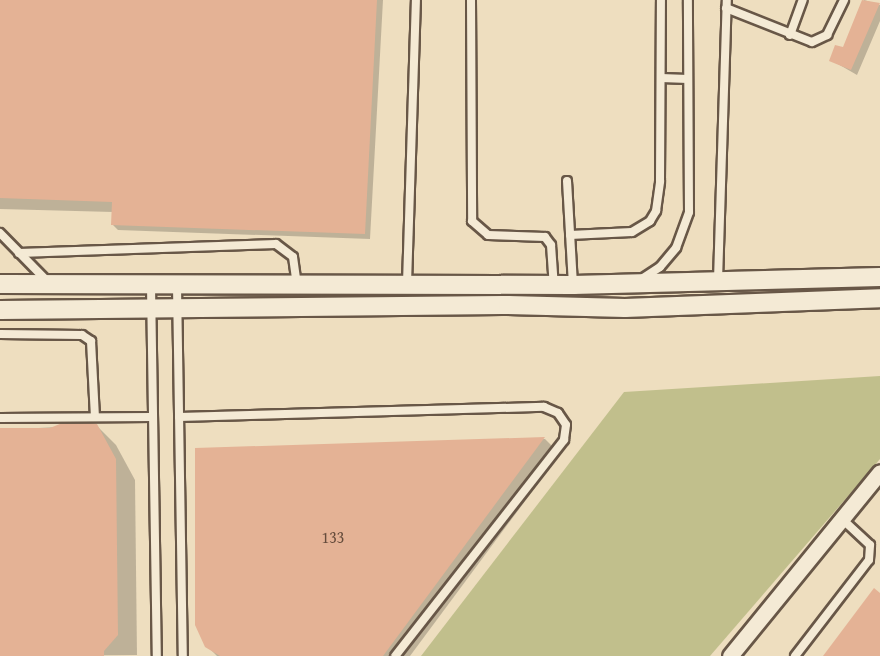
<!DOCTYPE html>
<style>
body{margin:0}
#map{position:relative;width:880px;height:656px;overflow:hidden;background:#eedebf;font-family:"Gentium Book Plus",serif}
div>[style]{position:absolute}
.green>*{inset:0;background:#c1bf8c}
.shadow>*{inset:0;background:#0003}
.building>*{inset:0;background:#e4b295}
.roads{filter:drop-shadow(2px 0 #685747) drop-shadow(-2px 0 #685747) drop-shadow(0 2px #685747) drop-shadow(0 -2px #685747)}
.service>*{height:8px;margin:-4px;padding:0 4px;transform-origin:4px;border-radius:4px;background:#f4ead5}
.minor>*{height:15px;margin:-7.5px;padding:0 7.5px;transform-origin:7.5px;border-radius:7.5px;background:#f4ead5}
.tertiary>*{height:18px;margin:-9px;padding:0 9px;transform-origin:9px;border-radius:9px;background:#f4ead5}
span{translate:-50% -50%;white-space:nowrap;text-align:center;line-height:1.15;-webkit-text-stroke:5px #f4ead5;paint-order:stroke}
.number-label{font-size:16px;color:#654c3c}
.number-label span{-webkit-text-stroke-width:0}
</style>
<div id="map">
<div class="green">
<i style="clip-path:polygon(880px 376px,880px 459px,710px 656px,421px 656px,624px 392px)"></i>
</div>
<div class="shadow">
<i style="clip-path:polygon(0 0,383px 0,370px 239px,118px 230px,113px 225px,113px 212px,0 209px)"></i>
<i style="clip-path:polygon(864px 0,880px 5px,880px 21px,857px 75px,831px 60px,844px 49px)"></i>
<i style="clip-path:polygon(96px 425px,116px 445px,135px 480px,137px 655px,0 656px,0 430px)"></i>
<i style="clip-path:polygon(545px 439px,560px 454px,410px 656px,217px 656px,207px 646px,196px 450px)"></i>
</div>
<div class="building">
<i style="clip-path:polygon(0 0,377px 0,365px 234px,111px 225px,112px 202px,0 198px)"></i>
<i style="clip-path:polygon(862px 0,880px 3px,851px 70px,829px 61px,835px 45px,843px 47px)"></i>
<i style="clip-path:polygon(72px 419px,97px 424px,116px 459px,118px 635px,104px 651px,104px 656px,0 656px,0 428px,50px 428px)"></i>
<i style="clip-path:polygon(545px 437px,383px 656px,220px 656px,205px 647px,195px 625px,195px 448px)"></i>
<i style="clip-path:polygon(874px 588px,880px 593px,880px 656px,823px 656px)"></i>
</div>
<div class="roads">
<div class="service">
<i style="left:471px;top:0;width:221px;rotate:89.7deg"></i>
<i style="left:472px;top:221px;width:21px;rotate:41deg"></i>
<i style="left:488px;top:235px;width:57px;rotate:2deg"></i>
<i style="left:545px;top:237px;width:10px;rotate:53deg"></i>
<i style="left:551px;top:245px;width:39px;rotate:86deg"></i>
<i style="left:726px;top:8px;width:92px;rotate:21.6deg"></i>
<i style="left:812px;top:42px;width:17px;rotate:-25deg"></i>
<i style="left:827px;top:35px;width:39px;rotate:-64deg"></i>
<i style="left:790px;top:35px;width:37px;rotate:-70deg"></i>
<i style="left:661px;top:78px;width:27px;rotate:2deg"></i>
<i style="left:567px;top:181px;width:104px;rotate:86.7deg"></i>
<i style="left:0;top:233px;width:67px;rotate:45.6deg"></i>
<i style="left:570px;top:235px;width:62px;rotate:-2.8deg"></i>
<i style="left:632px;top:232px;width:21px;rotate:-31deg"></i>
<i style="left:650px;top:221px;width:12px;rotate:-59deg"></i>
<i style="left:656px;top:211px;width:30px;rotate:-82deg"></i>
<i style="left:660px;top:181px;width:181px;rotate:-89.7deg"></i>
<i style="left:19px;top:253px;width:257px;rotate:-2deg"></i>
<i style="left:276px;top:244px;width:21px;rotate:37deg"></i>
<i style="left:293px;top:257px;width:28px;rotate:82deg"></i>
<i style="left:643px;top:278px;width:20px;rotate:-33deg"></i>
<i style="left:660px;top:267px;width:25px;rotate:-50deg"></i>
<i style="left:676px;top:248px;width:38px;rotate:-70deg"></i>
<i style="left:689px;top:212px;width:212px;rotate:-90.3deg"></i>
<i style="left:718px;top:280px;width:280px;rotate:-88.2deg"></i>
<i style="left:407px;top:284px;width:284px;rotate:-88.2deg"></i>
<i style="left:151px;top:286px;width:370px;rotate:89.1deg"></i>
<i style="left:177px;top:286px;width:370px;rotate:89.1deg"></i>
<i style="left:0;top:334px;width:82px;rotate:0.7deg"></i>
<i style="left:82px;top:335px;width:11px;rotate:34deg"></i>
<i style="left:91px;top:341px;width:76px;rotate:87deg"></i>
<i style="left:179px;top:417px;width:365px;rotate:-1.6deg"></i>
<i style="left:544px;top:407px;width:15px;rotate:23deg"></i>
<i style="left:558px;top:413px;width:14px;rotate:56deg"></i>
<i style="left:566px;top:425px;width:15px;rotate:98deg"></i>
<i style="left:564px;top:440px;width:274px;rotate:128deg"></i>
<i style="left:0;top:418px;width:152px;rotate:-0.4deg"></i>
<i style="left:795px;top:656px;width:121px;rotate:-52.4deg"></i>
<i style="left:869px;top:560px;width:15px;rotate:-86deg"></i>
<i style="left:870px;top:545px;width:38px;rotate:-137deg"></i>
</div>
<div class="minor">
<i style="left:730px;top:656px;width:237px;rotate:-50.8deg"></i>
</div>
<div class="tertiary">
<i style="left:0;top:284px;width:573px;rotate:0.1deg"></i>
<i style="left:573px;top:285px;width:307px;rotate:-1.5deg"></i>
<i style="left:0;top:310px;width:508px;rotate:-0.56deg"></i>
<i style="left:508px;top:305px;width:117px;rotate:1.5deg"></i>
<i style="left:625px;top:308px;width:255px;rotate:-2.2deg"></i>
</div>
</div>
<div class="number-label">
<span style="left:333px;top:537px">133</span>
</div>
</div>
